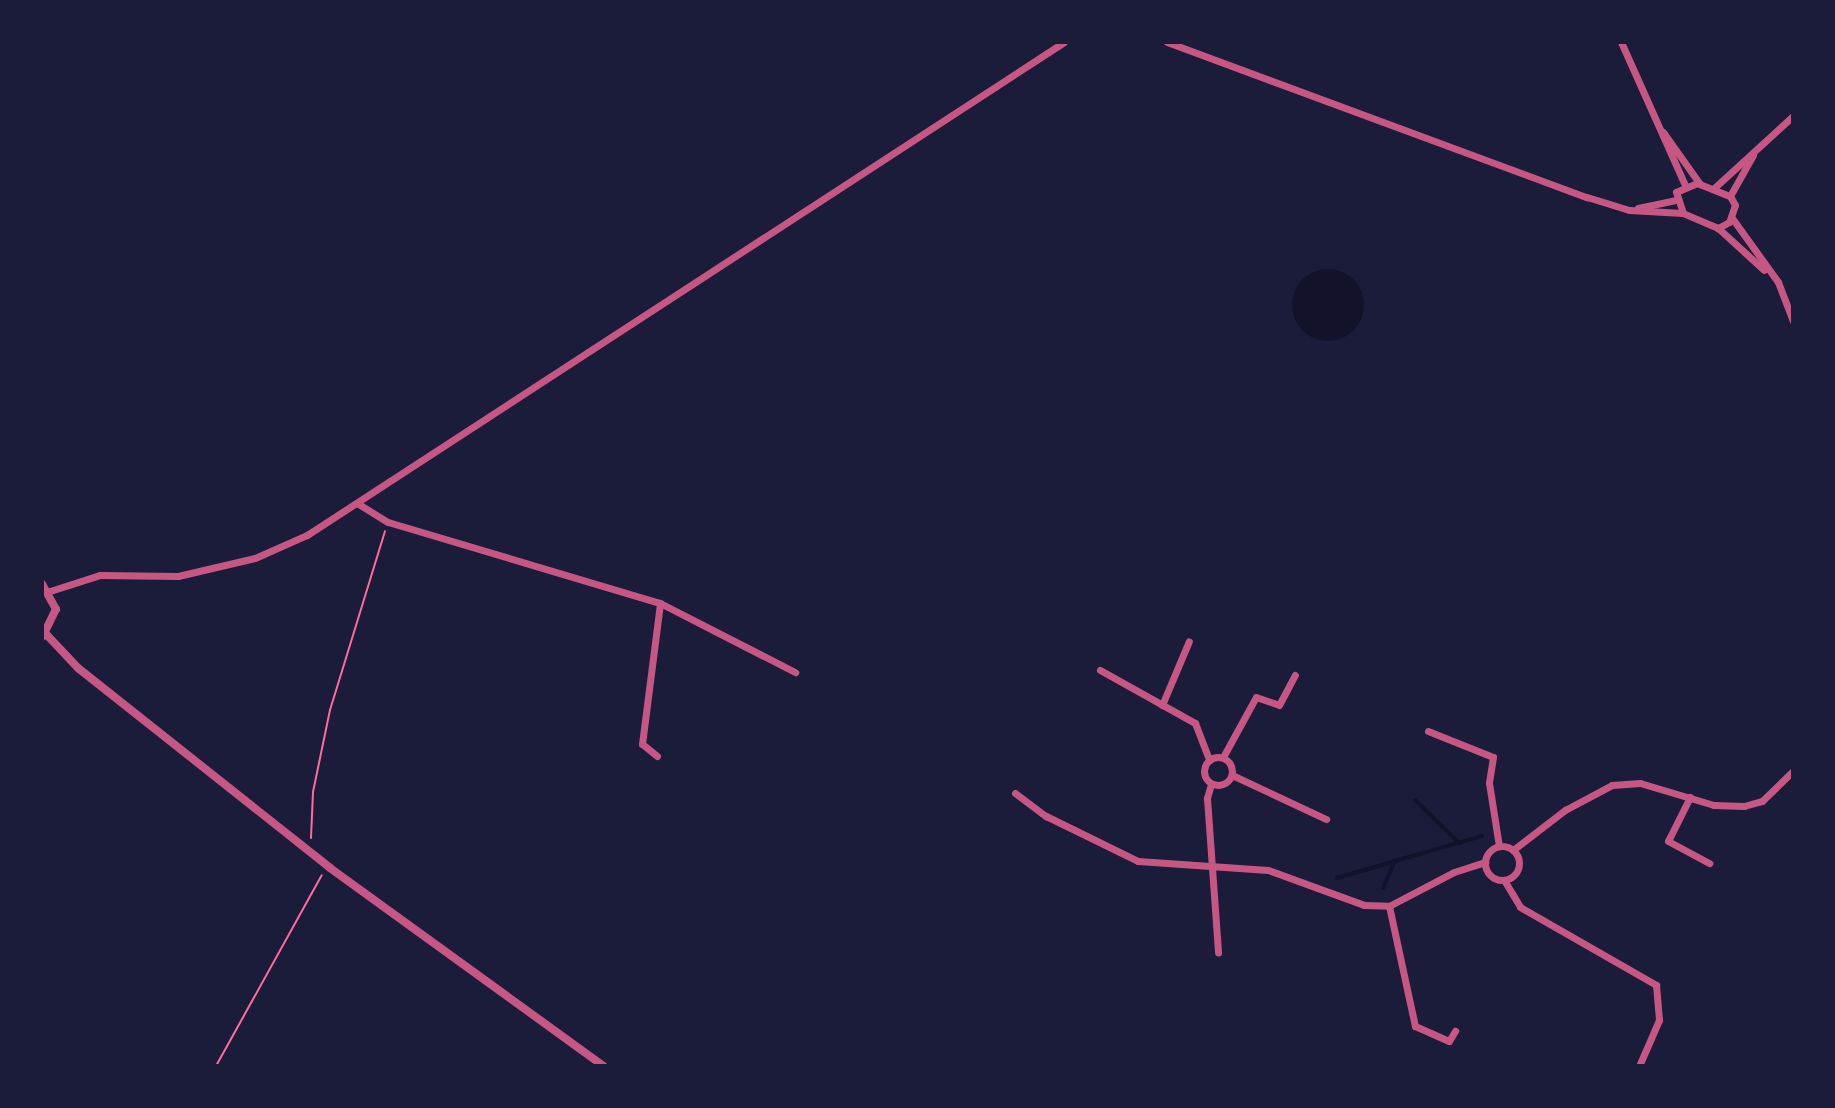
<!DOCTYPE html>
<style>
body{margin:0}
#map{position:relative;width:1835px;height:1108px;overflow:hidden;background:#1b1b3a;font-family:"Playfair Display",serif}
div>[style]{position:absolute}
.water>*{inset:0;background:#12122b}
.round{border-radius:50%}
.stream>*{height:4px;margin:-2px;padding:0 2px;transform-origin:2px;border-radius:2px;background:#12122b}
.path>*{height:2px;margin:-1px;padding:0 1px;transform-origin:1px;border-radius:1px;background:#ff6b9d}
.minor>*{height:7px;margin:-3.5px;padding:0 3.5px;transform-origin:3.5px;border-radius:3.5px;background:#c65784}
.minor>.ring{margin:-3.5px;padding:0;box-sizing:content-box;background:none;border:7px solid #c65784;border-radius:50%}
.tertiary>*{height:8px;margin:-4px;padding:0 4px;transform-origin:4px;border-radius:4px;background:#c65784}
span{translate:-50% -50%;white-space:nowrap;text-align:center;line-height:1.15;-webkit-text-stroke:7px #1b1b3a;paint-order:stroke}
.frame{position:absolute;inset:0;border:44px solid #1b1b3a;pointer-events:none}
</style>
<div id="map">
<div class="water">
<i class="round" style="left:1292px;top:269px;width:72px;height:72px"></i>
</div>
<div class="stream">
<i style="left:1415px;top:800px;width:62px;rotate:44.3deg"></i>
<i style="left:1337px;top:878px;width:151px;rotate:-16.2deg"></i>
<i style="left:1383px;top:888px;width:30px;rotate:-66deg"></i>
</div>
<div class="path">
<i style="left:311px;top:838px;width:46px;rotate:-87.5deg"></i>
<i style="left:313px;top:792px;width:84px;rotate:-78.3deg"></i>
<i style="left:330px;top:710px;width:187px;rotate:-72.9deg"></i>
<i style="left:216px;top:1066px;width:218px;rotate:-61deg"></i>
</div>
<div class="minor">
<i style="left:1167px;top:42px;width:448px;rotate:20.3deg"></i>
<i style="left:1587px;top:197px;width:44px;rotate:17.2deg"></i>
<i style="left:1629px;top:210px;width:54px;rotate:3.2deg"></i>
<i style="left:1621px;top:42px;width:157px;rotate:65.9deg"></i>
<i style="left:1663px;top:132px;width:64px;rotate:54.6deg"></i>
<i style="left:1697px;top:183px;width:35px;rotate:22deg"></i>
<i style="left:1730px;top:196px;width:10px;rotate:61deg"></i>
<i style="left:1735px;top:205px;width:18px;rotate:109deg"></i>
<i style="left:1729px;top:222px;width:13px;rotate:151deg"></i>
<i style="left:1718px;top:228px;width:38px;rotate:-157deg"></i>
<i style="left:1683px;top:213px;width:22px;rotate:-108deg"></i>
<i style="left:1676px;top:192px;width:23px;rotate:-23deg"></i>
<i style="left:1713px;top:189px;width:108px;rotate:-42.4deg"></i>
<i style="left:1730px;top:196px;width:47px;rotate:-60.7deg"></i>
<i style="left:1638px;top:208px;width:38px;rotate:-12deg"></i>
<i style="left:1732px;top:218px;width:79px;rotate:54.3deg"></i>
<i style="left:1778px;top:282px;width:42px;rotate:69deg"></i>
<i style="left:1718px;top:228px;width:62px;rotate:42.4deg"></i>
<i style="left:357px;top:503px;width:36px;rotate:32deg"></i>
<i style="left:388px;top:522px;width:284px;rotate:16.6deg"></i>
<i style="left:660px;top:603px;width:152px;rotate:27.1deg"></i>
<i style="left:50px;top:591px;width:52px;rotate:-17.7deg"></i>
<i style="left:100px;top:575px;width:78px;rotate:0.7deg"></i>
<i style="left:178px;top:576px;width:79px;rotate:-13.2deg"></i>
<i style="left:255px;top:558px;width:57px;rotate:-23.9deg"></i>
<i style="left:307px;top:535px;width:903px;rotate:-33.07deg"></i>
<i style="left:1100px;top:670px;width:109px;rotate:29.2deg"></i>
<i style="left:1195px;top:723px;width:40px;rotate:69deg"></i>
<i style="left:1162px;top:705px;width:69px;rotate:-67.1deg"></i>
<i style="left:1428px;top:731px;width:70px;rotate:21.8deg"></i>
<i style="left:1493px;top:757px;width:26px;rotate:99deg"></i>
<i style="left:1489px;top:783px;width:64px;rotate:81deg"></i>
<i style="left:657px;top:756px;width:19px;rotate:-141deg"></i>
<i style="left:642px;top:744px;width:142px;rotate:-82.7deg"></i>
<i class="ring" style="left:1204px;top:757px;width:21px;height:21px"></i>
<i style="left:1223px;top:757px;width:68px;rotate:-61.2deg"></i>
<i style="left:1256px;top:697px;width:24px;rotate:19deg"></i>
<i style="left:1279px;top:705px;width:34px;rotate:-62deg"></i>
<i style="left:1232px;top:775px;width:104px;rotate:25.1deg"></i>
<i style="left:1211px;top:784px;width:15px;rotate:106deg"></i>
<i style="left:1207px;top:798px;width:155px;rotate:85.9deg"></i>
<i style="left:1015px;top:793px;width:39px;rotate:37deg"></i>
<i style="left:1046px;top:816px;width:102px;rotate:26.1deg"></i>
<i style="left:1138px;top:861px;width:130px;rotate:4deg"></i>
<i style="left:1268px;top:870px;width:102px;rotate:20deg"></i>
<i style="left:1364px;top:905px;width:25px;rotate:2deg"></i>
<i style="left:1389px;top:906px;width:73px;rotate:-27.6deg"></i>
<i style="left:1454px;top:872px;width:33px;rotate:-18deg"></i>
<i style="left:1690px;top:797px;width:49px;rotate:116.6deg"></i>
<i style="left:1668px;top:841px;width:47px;rotate:28.2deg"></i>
<i class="ring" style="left:1485px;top:846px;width:27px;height:27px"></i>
<i style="left:1513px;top:850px;width:66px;rotate:-37.6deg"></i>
<i style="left:1565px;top:810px;width:53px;rotate:-28deg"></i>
<i style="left:1612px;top:785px;width:28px;rotate:-4deg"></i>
<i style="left:1640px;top:783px;width:77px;rotate:16.6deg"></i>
<i style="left:1714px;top:805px;width:30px;rotate:2deg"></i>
<i style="left:1744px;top:806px;width:19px;rotate:-16deg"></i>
<i style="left:1762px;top:801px;width:43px;rotate:-44.1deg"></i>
<i style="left:1504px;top:880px;width:31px;rotate:59deg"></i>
<i style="left:1520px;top:907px;width:157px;rotate:29.8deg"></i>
<i style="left:1656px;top:985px;width:35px;rotate:85deg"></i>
<i style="left:1659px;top:1020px;width:50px;rotate:113.5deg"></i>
<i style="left:1389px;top:906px;width:123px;rotate:77.8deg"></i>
<i style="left:1415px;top:1026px;width:37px;rotate:24deg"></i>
<i style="left:1449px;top:1041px;width:12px;rotate:-59deg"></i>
</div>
<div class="tertiary">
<i style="left:42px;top:584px;width:29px;rotate:61deg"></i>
<i style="left:56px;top:609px;width:30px;rotate:116deg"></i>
<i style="left:46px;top:634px;width:47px;rotate:46.7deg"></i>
<i style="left:78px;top:668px;width:322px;rotate:38.4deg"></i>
<i style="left:330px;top:868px;width:338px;rotate:35.9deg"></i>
</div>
<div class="frame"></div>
</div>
